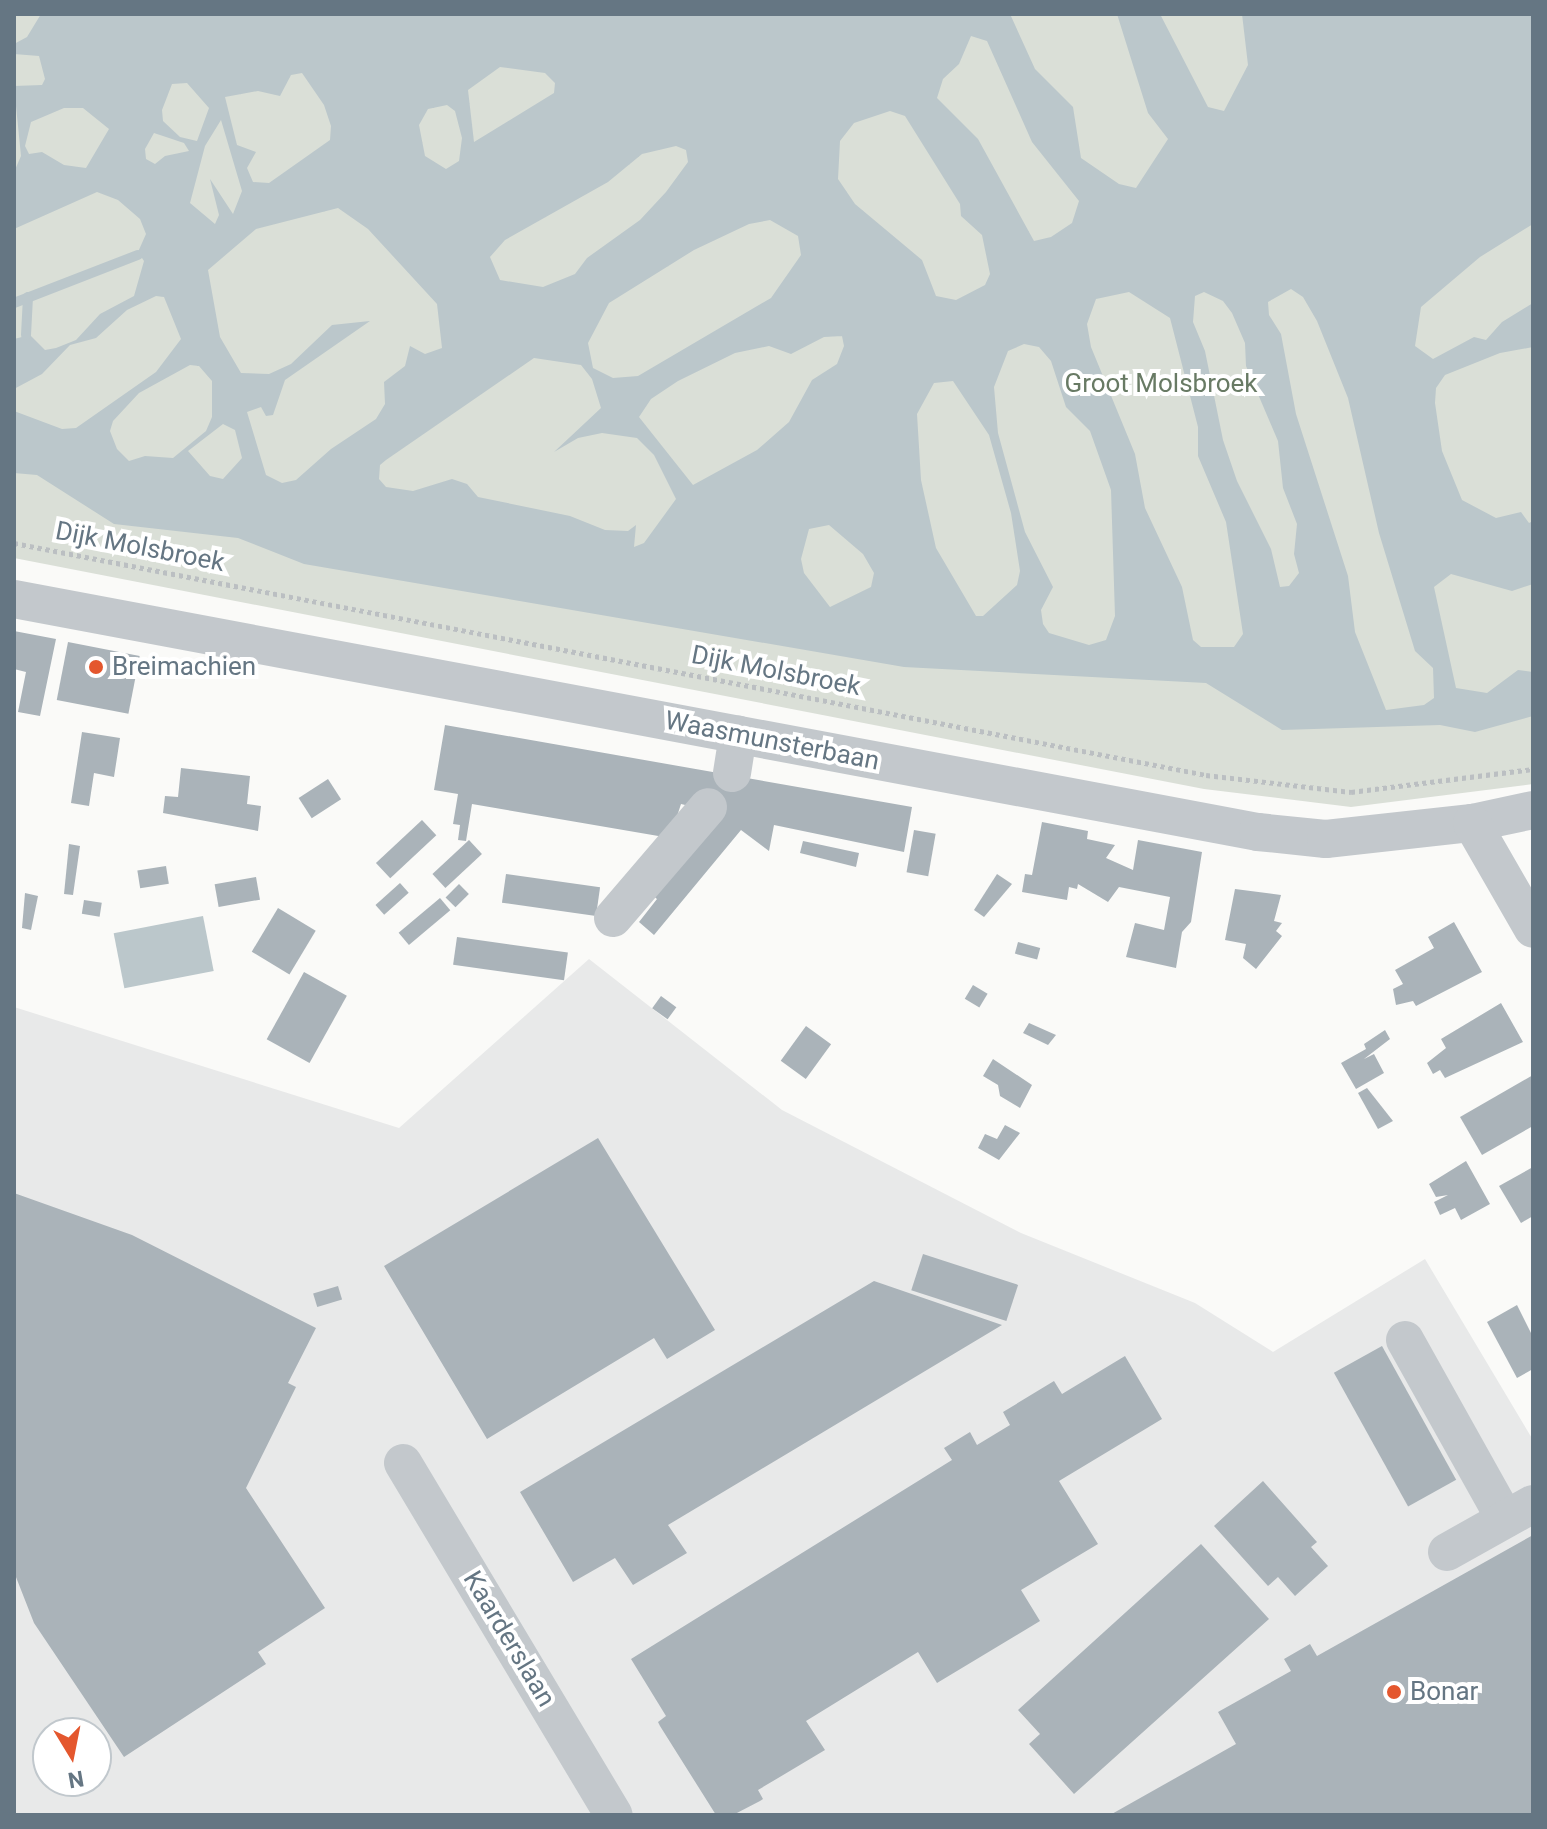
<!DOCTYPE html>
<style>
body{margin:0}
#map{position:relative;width:1547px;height:1829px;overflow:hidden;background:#fafaf8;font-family:Roboto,sans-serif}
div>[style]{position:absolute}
.built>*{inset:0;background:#e8e9e9}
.green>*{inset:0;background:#dadfd7}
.water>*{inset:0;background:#bbc7cb;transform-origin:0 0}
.stream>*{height:10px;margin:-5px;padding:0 5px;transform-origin:5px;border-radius:5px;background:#bbc7cb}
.building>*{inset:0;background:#aab3b9;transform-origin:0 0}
.path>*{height:5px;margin-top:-2.5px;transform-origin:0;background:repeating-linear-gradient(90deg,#bbbfc2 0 4px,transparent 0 8px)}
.minor>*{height:38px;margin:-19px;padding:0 19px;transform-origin:19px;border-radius:19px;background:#c3c8cc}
.dots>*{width:22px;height:22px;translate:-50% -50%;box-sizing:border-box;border:4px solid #fff;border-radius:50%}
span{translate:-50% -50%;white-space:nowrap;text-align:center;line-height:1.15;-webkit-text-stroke:8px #fff;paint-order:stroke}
.park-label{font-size:26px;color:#687a64}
.street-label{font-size:26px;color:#657683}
.poi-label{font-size:26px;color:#657683}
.left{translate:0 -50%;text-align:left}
.frame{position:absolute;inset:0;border:16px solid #657683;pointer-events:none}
.north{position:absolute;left:32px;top:1717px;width:80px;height:80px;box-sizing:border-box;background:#fff;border:2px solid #c1c8cd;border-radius:50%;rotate:170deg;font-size:22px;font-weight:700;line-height:32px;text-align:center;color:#657683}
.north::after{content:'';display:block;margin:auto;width:28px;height:36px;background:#e4572e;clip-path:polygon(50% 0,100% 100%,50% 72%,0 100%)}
</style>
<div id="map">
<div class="built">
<i style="clip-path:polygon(evenodd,589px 959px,782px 1110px,1021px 1233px,1195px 1303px,1273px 1352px,1425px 1259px,1533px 1440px,1533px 1815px,14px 1815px,14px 1007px,399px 1128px,589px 959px,48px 1733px,96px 1733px,96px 1781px,48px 1781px,48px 1733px)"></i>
</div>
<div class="green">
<i style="clip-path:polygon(14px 14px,1533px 14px,1533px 784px,1351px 807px,1204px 789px,14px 558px)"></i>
</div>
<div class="water">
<i style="clip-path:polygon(evenodd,41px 14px,1010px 14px,1035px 69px,1073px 107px,1081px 158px,1119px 184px,1136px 188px,1168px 139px,1148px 113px,1117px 14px,1160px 14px,1208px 107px,1224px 111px,1248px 65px,1242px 14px,1533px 14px,1533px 224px,1480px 257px,1421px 307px,1415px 346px,1433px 359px,1474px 337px,1486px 340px,1502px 322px,1533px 303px,1533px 347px,1500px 353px,1445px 375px,1436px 388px,1435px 403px,1442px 451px,1462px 500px,1496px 518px,1521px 512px,1529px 523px,1533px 521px,1533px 584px,1512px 591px,1451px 574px,1434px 587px,1456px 688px,1487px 693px,1518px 670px,1533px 672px,1533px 716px,1475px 732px,1440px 725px,1282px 730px,1206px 683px,904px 667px,304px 564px,238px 538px,114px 524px,37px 475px,14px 473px,14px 411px,62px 429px,76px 428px,156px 372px,181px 339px,164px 297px,156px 296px,127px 310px,96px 338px,70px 345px,42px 374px,14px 389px,14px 339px,30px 335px,45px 350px,56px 348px,76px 340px,100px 314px,134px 296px,144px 261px,138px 252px,146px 234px,140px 219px,118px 200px,97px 192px,14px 229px,14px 172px,21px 156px,14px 86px,42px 85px,45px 79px,39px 56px,14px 54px,14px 44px,27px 37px,41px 14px,971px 36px,987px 41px,1032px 142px,1079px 201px,1072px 223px,1051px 237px,1034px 241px,978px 139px,937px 98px,943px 79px,959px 64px,971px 36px,41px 14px,500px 67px,545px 73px,555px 83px,554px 93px,474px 142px,468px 90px,500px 67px,41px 14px,302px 73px,324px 105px,331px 126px,330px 140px,269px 183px,253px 182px,247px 168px,256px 152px,237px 145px,225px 97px,258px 91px,280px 96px,291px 75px,302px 73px,41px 14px,187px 83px,209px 108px,197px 141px,180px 137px,163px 121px,162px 110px,172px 84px,187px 83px,41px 14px,447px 105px,455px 111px,462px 138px,459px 161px,446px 169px,425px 156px,419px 125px,428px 109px,447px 105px,41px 14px,64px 108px,83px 108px,109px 129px,86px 168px,64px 165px,42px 152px,29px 154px,25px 146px,31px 122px,64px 108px,41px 14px,890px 111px,905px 116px,960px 204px,961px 216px,982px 235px,990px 274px,985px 285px,956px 300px,936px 296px,922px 260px,855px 204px,838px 179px,840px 141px,854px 123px,890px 111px,41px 14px,221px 120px,242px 191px,233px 214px,210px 179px,219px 215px,215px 224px,190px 203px,205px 146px,221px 120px,41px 14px,154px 133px,184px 143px,189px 151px,165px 156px,155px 164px,146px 159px,145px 149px,154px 133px,41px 14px,676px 146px,686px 150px,688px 162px,666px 192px,640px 220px,587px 258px,575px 274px,543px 287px,500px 280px,490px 257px,505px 240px,608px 182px,642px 154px,676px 146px,41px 14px,338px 208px,368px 229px,437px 304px,442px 348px,425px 354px,410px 346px,405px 366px,384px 382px,385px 404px,376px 419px,331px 449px,296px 480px,282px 483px,266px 475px,247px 412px,261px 407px,266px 416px,273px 415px,285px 380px,370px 321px,332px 325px,291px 364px,269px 374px,241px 373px,220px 337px,208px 270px,256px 229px,338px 208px,41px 14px,770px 220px,798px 236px,801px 255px,771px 298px,638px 376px,613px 378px,593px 368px,588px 343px,609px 303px,694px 250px,749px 224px,770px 220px,41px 14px,1291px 289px,1303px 297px,1317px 321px,1348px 398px,1379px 533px,1415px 651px,1433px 668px,1434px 698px,1424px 705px,1386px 710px,1355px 632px,1348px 576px,1296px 414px,1281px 334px,1269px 315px,1268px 302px,1291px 289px,41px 14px,1129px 292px,1170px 318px,1198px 427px,1198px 456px,1226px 522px,1243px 634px,1234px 647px,1201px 647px,1193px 640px,1182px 587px,1145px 508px,1135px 454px,1091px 347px,1087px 324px,1096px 299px,1129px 292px,41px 14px,1204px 292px,1223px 301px,1232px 313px,1245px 343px,1246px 366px,1278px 441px,1283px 488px,1297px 524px,1294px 554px,1299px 573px,1289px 586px,1280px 587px,1271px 549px,1237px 481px,1223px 440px,1205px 351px,1193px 322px,1195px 296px,1204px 292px,41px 14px,842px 336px,844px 346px,837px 364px,812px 380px,789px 422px,757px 450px,693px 485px,639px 417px,651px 399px,678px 381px,735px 353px,769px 346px,791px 354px,824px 337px,842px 336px,41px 14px,1024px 344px,1039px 347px,1051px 361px,1066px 407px,1090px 431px,1111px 490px,1115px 616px,1106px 640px,1089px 645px,1049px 633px,1043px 624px,1041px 610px,1053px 587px,1025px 532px,998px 433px,994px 387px,1008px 351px,1024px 344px,41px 14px,534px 358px,581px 365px,592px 379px,601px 408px,554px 452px,578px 438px,602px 433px,637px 438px,654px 455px,676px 499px,644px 543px,634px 547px,636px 525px,628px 531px,605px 530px,570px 516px,478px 497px,467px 484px,452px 479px,413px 491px,386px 487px,379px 479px,380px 465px,386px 460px,534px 358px,41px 14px,190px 365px,199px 366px,212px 381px,212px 417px,206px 431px,173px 458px,145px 456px,129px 461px,117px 449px,110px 431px,113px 421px,139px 393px,190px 365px,41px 14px,953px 381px,989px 435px,1011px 513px,1020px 571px,1017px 585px,983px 616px,976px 616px,936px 548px,921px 480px,917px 414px,934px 383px,953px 381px,41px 14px,223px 424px,235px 430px,242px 458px,223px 479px,210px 476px,188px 451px,223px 424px,41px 14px,829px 525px,863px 554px,874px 573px,871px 587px,830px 607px,804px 573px,801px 559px,809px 529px,829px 525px)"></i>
<i style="left:203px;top:916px;width:56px;height:91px;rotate:79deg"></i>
</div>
<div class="stream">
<i style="left:14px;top:303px;width:133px;rotate:-21.2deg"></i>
<i style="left:26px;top:335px;width:38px;rotate:-87deg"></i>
</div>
<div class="building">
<i style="clip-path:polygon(14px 631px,56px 639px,40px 716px,18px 712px,26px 672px,14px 669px)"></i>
<i style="left:68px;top:642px;width:73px;height:59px;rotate:11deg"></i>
<i style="clip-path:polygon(445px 725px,912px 807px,904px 852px,774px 825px,769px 851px,741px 830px,654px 935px,639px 922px,657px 899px,651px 894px,698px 808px,681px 804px,670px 838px,472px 804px,466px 841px,458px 840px,460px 825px,453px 824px,458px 794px,434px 790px)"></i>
<i style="clip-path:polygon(82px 732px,120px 738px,114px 777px,94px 773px,89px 806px,71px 803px)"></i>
<i style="clip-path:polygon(181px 768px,250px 776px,247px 804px,261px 806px,258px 831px,163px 813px,165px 796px,178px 797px)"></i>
<i style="left:328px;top:779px;width:24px;height:35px;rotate:57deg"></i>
<i style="left:422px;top:820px;width:21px;height:63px;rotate:47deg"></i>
<i style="clip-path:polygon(1042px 822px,1088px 831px,1087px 839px,1115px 845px,1106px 858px,1133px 870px,1138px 840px,1202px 852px,1191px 922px,1182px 932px,1176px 968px,1126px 957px,1135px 923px,1164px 930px,1170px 897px,1119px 887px,1108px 902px,1078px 884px,1077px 889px,1069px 887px,1067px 900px,1022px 892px,1025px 874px,1032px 875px)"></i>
<i style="left:914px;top:830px;width:22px;height:43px;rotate:10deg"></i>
<i style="left:469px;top:840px;width:19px;height:50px;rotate:47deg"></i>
<i style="clip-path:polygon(803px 841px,859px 853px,856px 867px,800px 853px)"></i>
<i style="clip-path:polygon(69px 844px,80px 846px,73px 895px,64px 894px)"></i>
<i style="left:166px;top:866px;width:18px;height:29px;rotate:81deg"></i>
<i style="left:506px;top:874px;width:95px;height:29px;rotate:8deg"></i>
<i style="clip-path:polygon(997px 874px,1012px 884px,984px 917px,974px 910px)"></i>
<i style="left:256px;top:877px;width:23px;height:42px;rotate:80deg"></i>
<i style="left:400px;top:883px;width:13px;height:33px;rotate:48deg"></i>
<i style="left:459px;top:884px;width:14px;height:19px;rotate:45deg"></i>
<i style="clip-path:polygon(1235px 889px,1281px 895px,1274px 921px,1282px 923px,1276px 931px,1282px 936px,1256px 969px,1243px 958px,1246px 944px,1225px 940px)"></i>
<i style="clip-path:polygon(25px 893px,38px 896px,31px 930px,22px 928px)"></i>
<i style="left:440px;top:898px;width:16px;height:54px;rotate:50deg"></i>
<i style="left:84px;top:900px;width:18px;height:14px;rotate:9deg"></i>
<i style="left:278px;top:908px;width:44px;height:51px;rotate:31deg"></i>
<i style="clip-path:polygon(1454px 922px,1482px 972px,1416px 1006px,1413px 1001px,1396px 1005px,1393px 989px,1403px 984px,1395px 970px,1434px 948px,1428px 937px)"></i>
<i style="left:457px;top:937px;width:112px;height:28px;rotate:8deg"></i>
<i style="left:1018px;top:942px;width:23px;height:12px;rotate:15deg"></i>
<i style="left:304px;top:972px;width:49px;height:77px;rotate:29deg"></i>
<i style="left:973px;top:985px;width:17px;height:16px;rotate:31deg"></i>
<i style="left:661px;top:996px;width:19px;height:15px;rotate:36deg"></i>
<i style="clip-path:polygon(1501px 1003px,1523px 1042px,1445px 1078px,1440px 1070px,1433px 1074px,1427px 1063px,1446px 1048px,1441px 1039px)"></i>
<i style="clip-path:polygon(1029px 1023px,1056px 1035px,1048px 1045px,1023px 1033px)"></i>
<i style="left:806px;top:1026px;width:31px;height:43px;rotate:36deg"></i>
<i style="clip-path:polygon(1385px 1030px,1390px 1039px,1364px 1059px,1374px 1054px,1384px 1073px,1356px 1089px,1341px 1063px,1366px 1049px,1364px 1044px)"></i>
<i style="clip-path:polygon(993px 1059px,1032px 1085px,1020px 1108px,1000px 1096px,998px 1085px,983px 1076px)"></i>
<i style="clip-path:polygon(1533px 1075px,1533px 1126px,1482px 1155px,1460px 1117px)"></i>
<i style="clip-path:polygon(1367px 1088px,1393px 1121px,1378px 1129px,1358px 1093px)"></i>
<i style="clip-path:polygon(1005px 1125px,1020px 1133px,999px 1160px,978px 1148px,985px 1134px,997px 1139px)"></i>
<i style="clip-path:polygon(598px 1138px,715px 1330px,667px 1359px,654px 1338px,487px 1439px,384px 1266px)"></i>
<i style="clip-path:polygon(1466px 1161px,1490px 1204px,1461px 1220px,1455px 1208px,1440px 1215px,1434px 1202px,1448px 1195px,1436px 1197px,1429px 1184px)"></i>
<i style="clip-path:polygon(1533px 1167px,1533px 1216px,1521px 1223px,1499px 1186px)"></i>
<i style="clip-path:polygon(14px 1193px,132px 1235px,316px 1328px,288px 1383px,296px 1387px,246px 1488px,325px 1608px,258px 1652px,266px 1664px,124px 1757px,34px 1623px,14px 1572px)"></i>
<i style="left:923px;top:1254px;width:100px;height:38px;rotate:18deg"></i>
<i style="clip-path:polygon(874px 1281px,1002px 1325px,668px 1525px,687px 1553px,633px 1585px,615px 1558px,573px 1582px,520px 1492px)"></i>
<i style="left:338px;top:1286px;width:14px;height:26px;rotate:73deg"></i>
<i style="clip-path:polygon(1517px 1305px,1533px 1337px,1533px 1369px,1517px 1378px,1487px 1322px)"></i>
<i style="left:1382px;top:1346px;width:153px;height:55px;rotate:61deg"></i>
<i style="clip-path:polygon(1125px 1356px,1162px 1419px,1059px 1481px,1098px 1544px,1021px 1590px,1040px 1621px,937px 1683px,918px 1652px,806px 1721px,825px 1750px,758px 1790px,763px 1799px,760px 1801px,733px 1815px,716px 1815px,660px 1726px,658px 1722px,666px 1716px,631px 1659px,952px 1460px,944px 1448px,970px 1432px,977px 1445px,1010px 1425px,1003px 1412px,1054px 1381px,1062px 1394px)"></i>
<i style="clip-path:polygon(1263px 1481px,1317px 1542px,1311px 1547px,1328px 1566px,1295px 1596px,1278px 1577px,1268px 1586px,1214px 1526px)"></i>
<i style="clip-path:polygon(1533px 1535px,1533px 1815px,1110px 1815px,1236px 1744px,1218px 1712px,1291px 1671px,1284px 1659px,1310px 1644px,1317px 1656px)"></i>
<i style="clip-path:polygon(1201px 1544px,1269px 1619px,1074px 1794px,1029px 1744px,1040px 1734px,1018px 1710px)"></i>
</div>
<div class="path">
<i style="left:14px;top:543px;width:1214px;rotate:11.01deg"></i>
<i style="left:1206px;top:775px;width:146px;rotate:6.7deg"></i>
<i style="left:1351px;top:792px;width:183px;rotate:-7.2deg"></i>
</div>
<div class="minor">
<i style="left:14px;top:599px;width:1266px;rotate:10.61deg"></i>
<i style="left:1258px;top:832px;width:68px;rotate:5.9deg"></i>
<i style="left:1326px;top:839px;width:147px;rotate:-6.3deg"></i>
<i style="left:1472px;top:823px;width:62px;rotate:-12deg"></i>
<i style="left:732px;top:773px;width:39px;rotate:-81deg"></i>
<i style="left:1472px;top:823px;width:122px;rotate:60.1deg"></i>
<i style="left:613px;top:918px;width:146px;rotate:-49.4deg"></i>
<i style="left:1405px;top:1340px;width:205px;rotate:60.8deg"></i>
<i style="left:403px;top:1463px;width:410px;rotate:59.1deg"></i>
<i style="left:1447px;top:1552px;width:98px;rotate:-29.2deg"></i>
</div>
<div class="dots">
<i style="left:96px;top:667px;background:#e4572e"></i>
<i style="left:1394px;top:1692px;background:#e4572e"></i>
</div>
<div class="park-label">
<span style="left:1161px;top:384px">Groot Molsbroek</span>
</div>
<div class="street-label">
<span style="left:140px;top:547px;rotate:11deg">Dijk Molsbroek</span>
<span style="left:776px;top:671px;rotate:11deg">Dijk Molsbroek</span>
<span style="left:772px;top:741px;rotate:11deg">Waasmunsterbaan</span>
<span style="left:509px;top:1639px;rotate:59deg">Kaarderslaan</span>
</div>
<div class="poi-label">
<span class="left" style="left:112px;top:667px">Breimachien</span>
<span class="left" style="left:1410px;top:1692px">Bonar</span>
</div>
<div class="frame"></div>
<div class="north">N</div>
</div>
